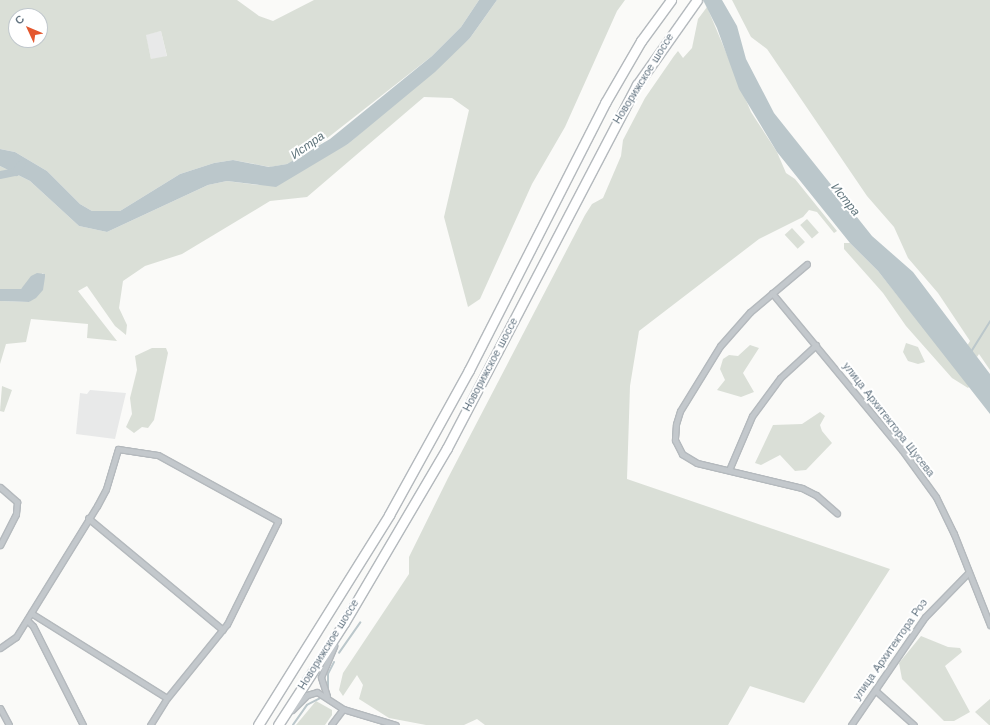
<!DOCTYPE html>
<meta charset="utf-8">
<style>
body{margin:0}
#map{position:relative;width:990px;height:725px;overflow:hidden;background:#fafaf8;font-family:"Work Sans",sans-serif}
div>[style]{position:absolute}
.built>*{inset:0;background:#e8e9e9;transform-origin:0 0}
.green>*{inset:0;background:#dadfd7;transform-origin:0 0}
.water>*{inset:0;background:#bbc7cb}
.stream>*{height:1.5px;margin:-0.75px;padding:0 0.75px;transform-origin:0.75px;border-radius:0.75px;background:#bbc7cb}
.river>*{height:8px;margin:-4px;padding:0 4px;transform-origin:4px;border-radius:4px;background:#bbc7cb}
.roads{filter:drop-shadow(1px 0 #b4b9bd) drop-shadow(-1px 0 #b4b9bd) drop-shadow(0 1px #b4b9bd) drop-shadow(0 -1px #b4b9bd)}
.minor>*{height:5px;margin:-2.5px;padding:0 2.5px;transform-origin:2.5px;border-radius:2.5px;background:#c3c8cc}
.motorway>*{height:9px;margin:-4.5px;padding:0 4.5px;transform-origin:4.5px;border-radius:4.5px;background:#fff}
span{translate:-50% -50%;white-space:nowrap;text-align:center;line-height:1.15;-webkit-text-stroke:4px #fff;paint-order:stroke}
.street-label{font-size:11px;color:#657683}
.water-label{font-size:12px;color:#60757c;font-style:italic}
.north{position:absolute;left:8px;top:8px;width:40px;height:40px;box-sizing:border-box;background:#fff;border:1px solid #c1c8cd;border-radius:50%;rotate:314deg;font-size:11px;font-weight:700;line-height:16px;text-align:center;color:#657683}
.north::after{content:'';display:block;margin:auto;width:14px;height:18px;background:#e4572e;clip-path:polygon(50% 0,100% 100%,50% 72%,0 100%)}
</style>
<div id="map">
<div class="built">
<i style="left:161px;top:31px;width:26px;height:16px;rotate:77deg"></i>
<i style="clip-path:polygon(90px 390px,126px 393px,115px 439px,76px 434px,80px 393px,87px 394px)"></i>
</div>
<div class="green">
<i style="clip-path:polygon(evenodd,0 0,237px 0,259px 16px,273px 21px,314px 0,479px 0,461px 27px,432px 56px,307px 154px,287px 164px,270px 167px,233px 160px,214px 163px,180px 174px,120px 211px,92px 211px,80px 204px,47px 171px,15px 152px,0 149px,0 0,16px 16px,40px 16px,40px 40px,16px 40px,16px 16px,0 0,161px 31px,167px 56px,151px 59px,146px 35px,161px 31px)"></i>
<i style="clip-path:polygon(497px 0,625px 0,617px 11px,565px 127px,532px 184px,480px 299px,468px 307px,444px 217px,469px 110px,452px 98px,424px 97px,307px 197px,270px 201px,182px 254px,145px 266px,123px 281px,119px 308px,127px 325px,126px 335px,115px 326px,87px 286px,78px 291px,117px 341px,87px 338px,88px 324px,31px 319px,26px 342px,6px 344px,0 364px,0 301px,29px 302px,45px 277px,43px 273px,21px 289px,0 289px,0 166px,30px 181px,79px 226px,107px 232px,208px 185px,227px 181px,258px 185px,348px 144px,470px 38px)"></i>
<i style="clip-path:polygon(732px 0,990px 0,990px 370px,979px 354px,977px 357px,967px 346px,970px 341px,938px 293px,908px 258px,894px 227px,867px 196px,767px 49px,751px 37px)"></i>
<i style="clip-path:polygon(707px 7px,751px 112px,777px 152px,786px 173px,795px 179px,837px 231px,834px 233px,817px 212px,809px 210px,803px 217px,759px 239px,639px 331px,630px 386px,627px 479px,890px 569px,804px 703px,750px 686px,728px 725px,485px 725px,477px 719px,464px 725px,426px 725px,389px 718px,359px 699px,363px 685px,357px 675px,343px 696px,339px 690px,343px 673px,409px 574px,409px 557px,448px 478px,585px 215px,592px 204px,603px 198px,621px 156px,623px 140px,645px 98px,674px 56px,678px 51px,683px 58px,692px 48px,698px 19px)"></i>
<i style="left:807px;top:219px;width:18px;height:9px;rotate:49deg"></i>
<i style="left:792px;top:228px;width:19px;height:10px;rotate:47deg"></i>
<i style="clip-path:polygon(844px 243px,850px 243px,878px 271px,970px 386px,968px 388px,952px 378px,906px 326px,883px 293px,844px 249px)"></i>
<i style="clip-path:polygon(906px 343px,918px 347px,925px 362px,918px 364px,908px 361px,903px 352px)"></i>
<i style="clip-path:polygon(750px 345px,759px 348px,743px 373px,754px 392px,741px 397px,717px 390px,725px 380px,720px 369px,723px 359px,729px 355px,738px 356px)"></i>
<i style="clip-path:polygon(152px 348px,166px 348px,168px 353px,154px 420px,148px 428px,142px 427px,134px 433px,126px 427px,132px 414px,130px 398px,137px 370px,135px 356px)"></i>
<i style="clip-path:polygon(2px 386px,12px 390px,4px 412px,0 411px)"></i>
<i style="clip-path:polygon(820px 412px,825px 416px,820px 425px,822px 431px,832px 443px,806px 470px,795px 471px,780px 455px,761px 465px,755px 463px,773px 425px,802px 424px)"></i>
<i style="clip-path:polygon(921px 636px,948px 647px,960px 648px,962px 652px,945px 666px,970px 712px,954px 721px,944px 721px,902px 679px,899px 663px)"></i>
<i style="clip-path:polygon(990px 699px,990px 725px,989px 725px,975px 712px)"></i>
<i style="clip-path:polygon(316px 701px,332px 710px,332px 715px,325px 725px,296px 725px)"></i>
</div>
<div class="water">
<i style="clip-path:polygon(479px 0,497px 0,470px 38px,435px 72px,348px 144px,276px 187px,227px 181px,208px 185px,107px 232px,79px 226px,30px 181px,0 166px,0 149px,15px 152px,47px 171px,80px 204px,92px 211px,120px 211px,180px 174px,214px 163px,233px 160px,269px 167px,287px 164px,330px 139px,432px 56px,461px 27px)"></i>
<i style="clip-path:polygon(703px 0,722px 0,737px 26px,746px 59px,774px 113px,872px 236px,913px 272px,990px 374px,990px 414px,878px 271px,850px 243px,777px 152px,739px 89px,717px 28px)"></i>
<i style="clip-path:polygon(37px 273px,45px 274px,45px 277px,43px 290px,36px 298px,29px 302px,0 301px,0 289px,21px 289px,31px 276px)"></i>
</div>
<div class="stream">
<i style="left:971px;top:352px;width:36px;rotate:-58deg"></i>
<i style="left:339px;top:653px;width:37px;rotate:-55deg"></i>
<i style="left:328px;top:688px;width:14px;rotate:-90deg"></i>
<i style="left:328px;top:674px;width:13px;rotate:-63deg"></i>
<i style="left:293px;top:725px;width:24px;rotate:-55deg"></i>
<i style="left:307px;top:705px;width:16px;rotate:-27deg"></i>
</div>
<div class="river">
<i style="left:0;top:175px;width:16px;rotate:-11deg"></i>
<i style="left:16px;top:172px;width:9px;rotate:-54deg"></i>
</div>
<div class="roads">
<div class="minor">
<i style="left:807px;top:264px;width:75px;rotate:139.9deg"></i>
<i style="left:750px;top:312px;width:45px;rotate:131.4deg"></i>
<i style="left:720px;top:346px;width:76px;rotate:121.6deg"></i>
<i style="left:680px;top:411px;width:14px;rotate:107deg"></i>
<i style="left:676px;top:424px;width:16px;rotate:94deg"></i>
<i style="left:675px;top:440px;width:16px;rotate:63deg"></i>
<i style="left:682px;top:454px;width:17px;rotate:31deg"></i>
<i style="left:697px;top:463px;width:108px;rotate:13.4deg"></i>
<i style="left:802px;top:488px;width:16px;rotate:27deg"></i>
<i style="left:816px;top:495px;width:28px;rotate:41deg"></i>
<i style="left:772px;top:293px;width:204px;rotate:50.4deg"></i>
<i style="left:902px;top:450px;width:58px;rotate:54.1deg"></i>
<i style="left:936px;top:497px;width:41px;rotate:64.1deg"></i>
<i style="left:954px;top:534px;width:98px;rotate:68.4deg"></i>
<i style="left:729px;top:470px;width:59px;rotate:-66.9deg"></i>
<i style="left:752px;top:416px;width:47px;rotate:-53.6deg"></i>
<i style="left:780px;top:378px;width:49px;rotate:-42.5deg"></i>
<i style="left:0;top:487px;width:23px;rotate:41deg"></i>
<i style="left:17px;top:502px;width:12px;rotate:95deg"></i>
<i style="left:16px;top:514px;width:35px;rotate:117deg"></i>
<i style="left:88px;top:518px;width:175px;rotate:39.7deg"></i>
<i style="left:31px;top:613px;width:160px;rotate:32deg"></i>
<i style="left:27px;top:620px;width:8px;rotate:45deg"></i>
<i style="left:33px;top:626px;width:111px;rotate:63.2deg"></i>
<i style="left:0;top:648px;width:19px;rotate:-35deg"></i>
<i style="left:16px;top:637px;width:154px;rotate:-58.3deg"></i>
<i style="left:97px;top:506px;width:19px;rotate:-62deg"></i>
<i style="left:106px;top:489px;width:42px;rotate:-73.3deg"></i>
<i style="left:118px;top:449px;width:40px;rotate:8.5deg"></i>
<i style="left:158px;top:455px;width:137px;rotate:28.8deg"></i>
<i style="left:278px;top:521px;width:115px;rotate:116.3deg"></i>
<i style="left:227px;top:624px;width:95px;rotate:129deg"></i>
<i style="left:167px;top:698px;width:32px;rotate:122deg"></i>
<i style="left:876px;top:691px;width:51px;rotate:41.8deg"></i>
<i style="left:327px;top:696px;width:20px;rotate:-108deg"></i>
<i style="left:321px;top:677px;width:34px;rotate:-67deg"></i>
<i style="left:0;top:708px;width:19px;rotate:62deg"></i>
<i style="left:292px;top:710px;width:21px;rotate:-45deg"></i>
<i style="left:307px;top:695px;width:10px;rotate:-17deg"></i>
<i style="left:317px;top:692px;width:31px;rotate:33deg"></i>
<i style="left:343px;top:709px;width:55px;rotate:16.8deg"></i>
<i style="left:331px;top:725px;width:20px;rotate:-53deg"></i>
<i style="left:851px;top:725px;width:131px;rotate:-55.6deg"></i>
<i style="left:925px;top:617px;width:62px;rotate:-45.7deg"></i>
</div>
<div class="motorway">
<i style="left:258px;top:725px;width:248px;rotate:-58deg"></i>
<i style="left:389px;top:515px;width:166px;rotate:-61.1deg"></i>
<i style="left:469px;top:370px;width:300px;rotate:-63deg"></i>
<i style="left:605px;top:103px;width:72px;rotate:-59.9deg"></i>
<i style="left:641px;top:41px;width:51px;rotate:-53.8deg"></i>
<i style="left:278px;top:725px;width:121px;rotate:-57.1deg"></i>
<i style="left:344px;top:623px;width:203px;rotate:-59.5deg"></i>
<i style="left:447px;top:448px;width:410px;rotate:-62.4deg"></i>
<i style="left:637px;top:85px;width:104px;rotate:-54.8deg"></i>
</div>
</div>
<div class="street-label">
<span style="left:644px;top:79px;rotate:-58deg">Новорижское шоссе</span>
<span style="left:491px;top:365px;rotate:-62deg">Новорижское шоссе</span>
<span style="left:888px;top:420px;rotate:52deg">улица Архитектора Щусева</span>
<span style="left:329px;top:645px;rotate:-58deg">Новорижское шоссе</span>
<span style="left:891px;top:650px;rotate:-55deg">улица Архитектора Роэ</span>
</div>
<div class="water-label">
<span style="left:308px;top:146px;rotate:-35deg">Истра</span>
<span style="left:845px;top:200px;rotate:51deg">Истра</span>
</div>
<div class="north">С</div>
</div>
